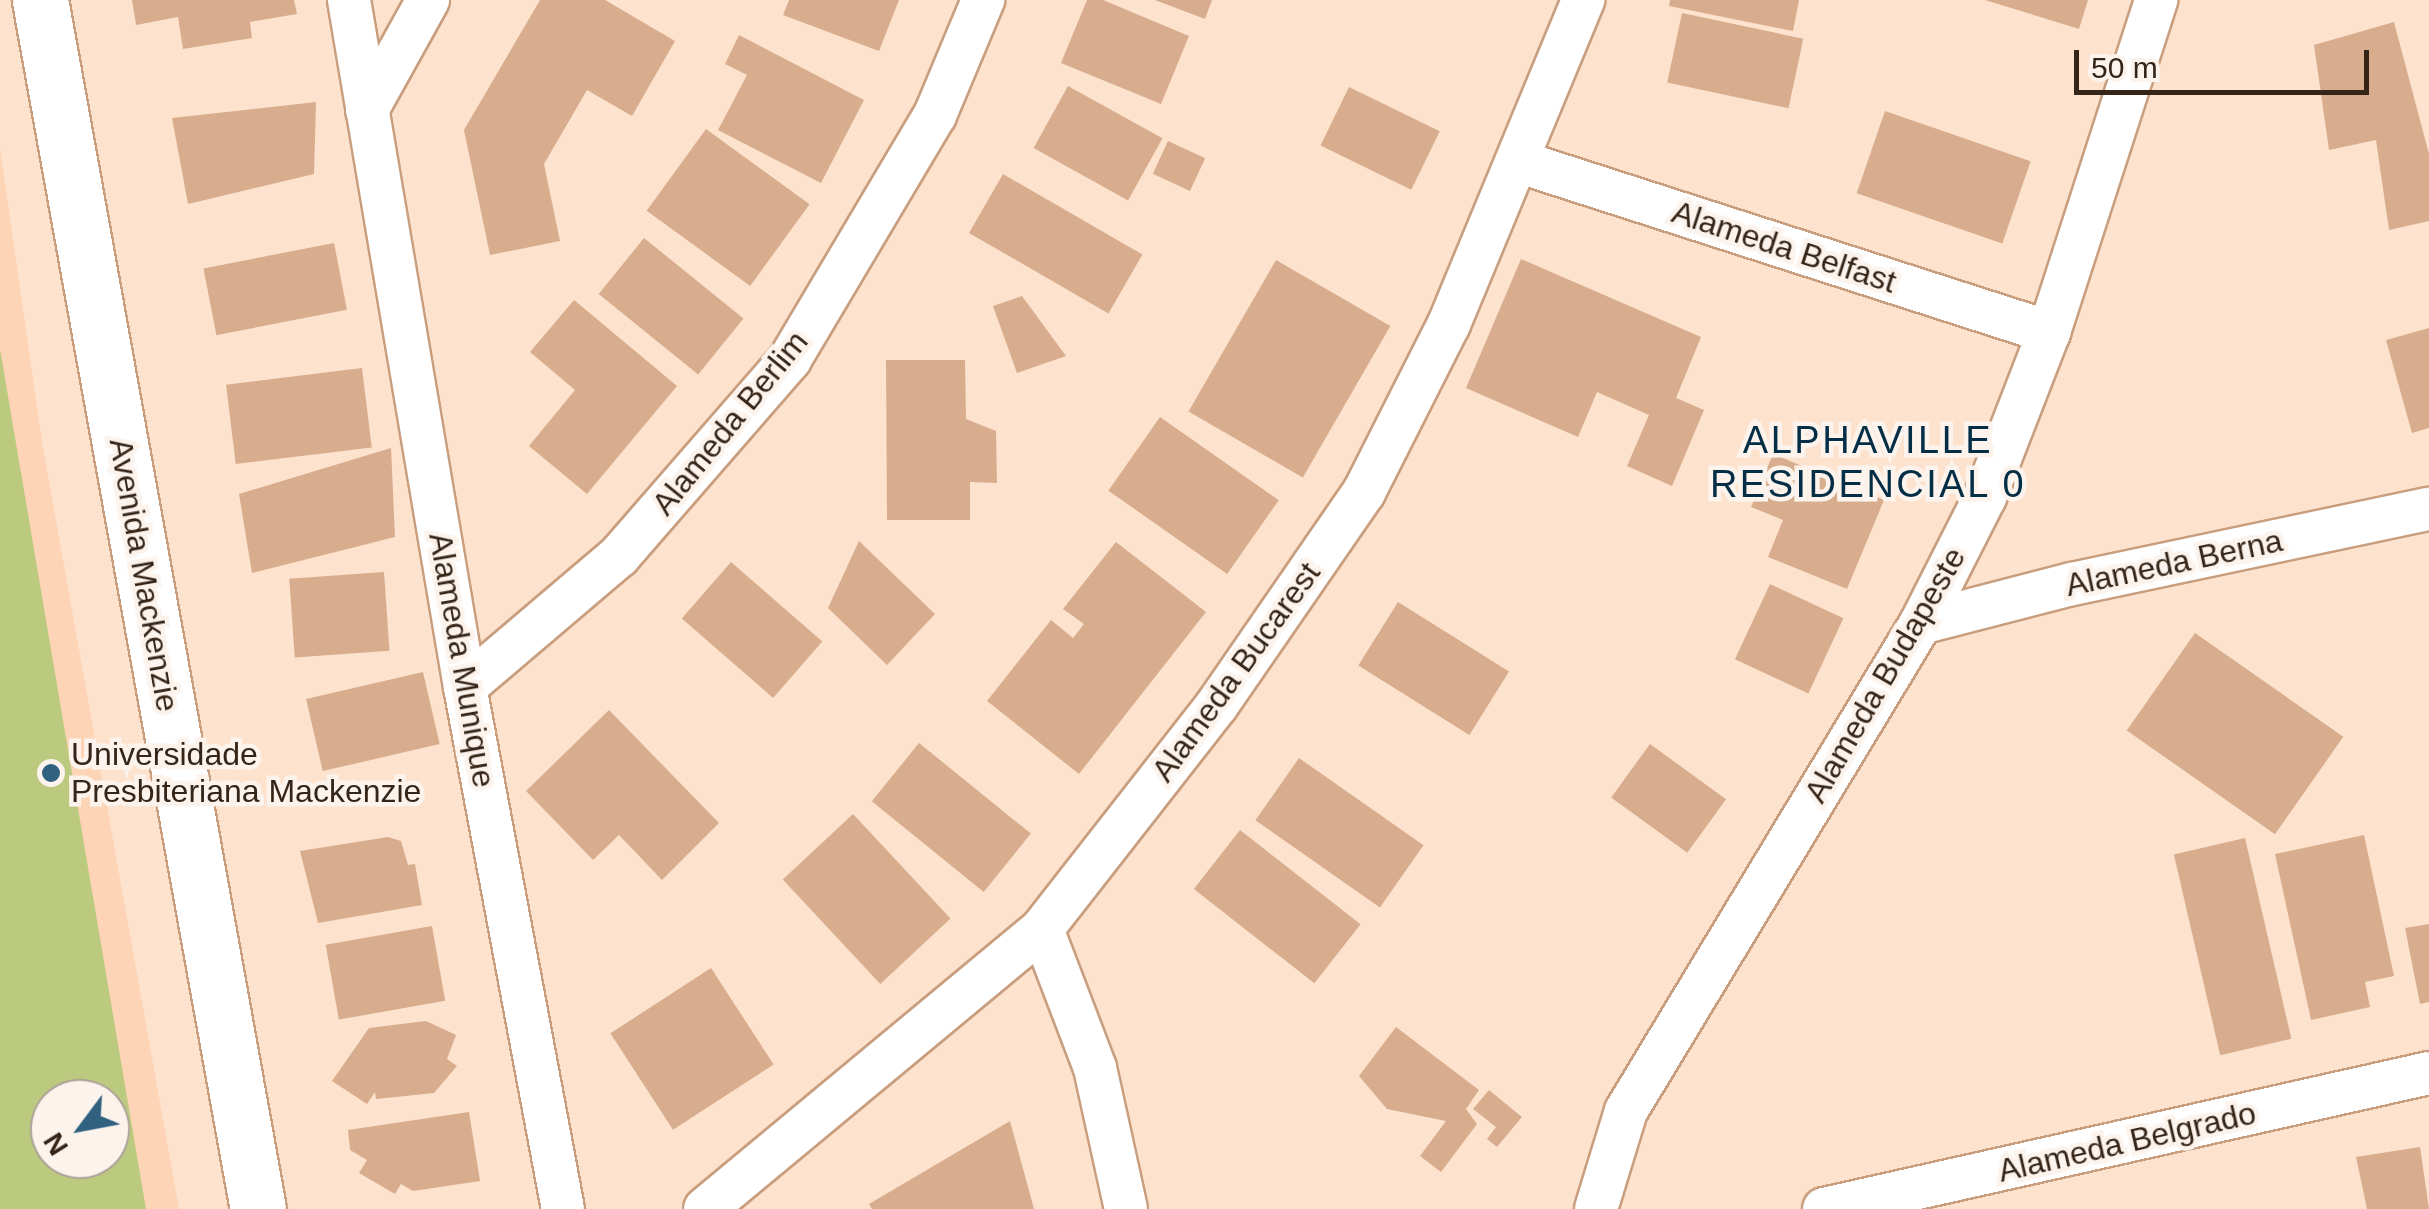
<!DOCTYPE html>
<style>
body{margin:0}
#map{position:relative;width:2429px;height:1209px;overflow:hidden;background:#fde2ce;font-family:Helvetica,sans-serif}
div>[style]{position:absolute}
.built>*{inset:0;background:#fdd4b6}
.green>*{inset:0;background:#bbca7e}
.building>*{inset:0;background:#d8ad8d;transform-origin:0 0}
.roads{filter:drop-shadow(2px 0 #c89e7e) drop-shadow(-2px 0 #c89e7e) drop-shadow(0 2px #c89e7e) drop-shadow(0 -2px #c89e7e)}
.minor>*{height:42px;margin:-21px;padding:0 21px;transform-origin:21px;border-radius:21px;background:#fff}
.secondary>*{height:55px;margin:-27.5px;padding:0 27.5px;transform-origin:27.5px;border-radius:27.5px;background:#fff}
.dots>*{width:28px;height:28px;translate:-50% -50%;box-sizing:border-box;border:5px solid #fcf3ed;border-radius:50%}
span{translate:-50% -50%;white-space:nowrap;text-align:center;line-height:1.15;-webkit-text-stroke:9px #fcf3ed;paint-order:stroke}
.street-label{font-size:32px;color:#352518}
.poi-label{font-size:32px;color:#352518}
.left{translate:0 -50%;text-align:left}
.quarter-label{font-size:38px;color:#042e45;letter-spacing:2.5px}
.north{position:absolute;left:30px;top:1079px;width:100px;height:100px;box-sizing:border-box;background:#fcf3ed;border:2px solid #aca198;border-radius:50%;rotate:238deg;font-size:28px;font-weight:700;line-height:40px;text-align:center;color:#352518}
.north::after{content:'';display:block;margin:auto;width:35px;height:45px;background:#30617f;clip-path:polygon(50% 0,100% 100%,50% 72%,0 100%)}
.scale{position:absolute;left:2074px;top:50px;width:295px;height:45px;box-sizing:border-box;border:5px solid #352518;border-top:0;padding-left:12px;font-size:30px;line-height:35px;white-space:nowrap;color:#352518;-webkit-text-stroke:8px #fcf3ed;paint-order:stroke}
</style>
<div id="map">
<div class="built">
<i style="clip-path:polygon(evenodd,0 148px,43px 448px,179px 1209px,0 1209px,0 148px,50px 1099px,110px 1099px,110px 1159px,50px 1159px,50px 1099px)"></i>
</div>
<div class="green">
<i style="clip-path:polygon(evenodd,0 349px,146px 1209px,0 1209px,0 349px,110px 1099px,110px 1159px,50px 1159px,50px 1099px,110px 1099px)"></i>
</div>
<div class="building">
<i style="clip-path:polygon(132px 0,294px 0,297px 14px,250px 22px,252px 38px,183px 49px,178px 17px,136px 25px)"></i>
<i style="clip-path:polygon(540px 0,605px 0,675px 41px,632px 116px,587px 90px,544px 164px,560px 241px,490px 255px,464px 130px)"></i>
<i style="clip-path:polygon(789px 0,899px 0,879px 51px,783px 15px)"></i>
<i style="clip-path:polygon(1087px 0,1103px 0,1189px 36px,1161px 104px,1061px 63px)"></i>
<i style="clip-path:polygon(1155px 0,1212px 0,1205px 19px)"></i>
<i style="clip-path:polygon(1670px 0,1799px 0,1793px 31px,1669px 6px)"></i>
<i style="clip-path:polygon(1985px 0,2088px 0,2079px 29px)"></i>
<i style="left:1682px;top:13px;width:124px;height:71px;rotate:12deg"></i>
<i style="clip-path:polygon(2394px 22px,2429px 154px,2429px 221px,2389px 230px,2376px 140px,2329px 150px,2314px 45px)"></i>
<i style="clip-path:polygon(739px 35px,864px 100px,821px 183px,718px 130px,747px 75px,725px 64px)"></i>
<i style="left:1068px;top:86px;width:108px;height:71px;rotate:29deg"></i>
<i style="left:1349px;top:87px;width:101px;height:65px;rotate:26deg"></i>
<i style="clip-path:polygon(316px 102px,314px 174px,188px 204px,172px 118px)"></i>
<i style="left:1885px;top:111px;width:154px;height:87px;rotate:19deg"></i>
<i style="left:706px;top:129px;width:128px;height:101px;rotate:36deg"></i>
<i style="left:1168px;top:141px;width:41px;height:36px;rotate:25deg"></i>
<i style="left:1003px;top:174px;width:161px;height:68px;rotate:30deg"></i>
<i style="left:644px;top:238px;width:128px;height:72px;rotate:39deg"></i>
<i style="left:334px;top:243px;width:68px;height:133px;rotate:79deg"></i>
<i style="clip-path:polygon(1521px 259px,1701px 337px,1676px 398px,1704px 410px,1672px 486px,1627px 466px,1649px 415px,1597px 392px,1578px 437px,1466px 388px)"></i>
<i style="left:1276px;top:260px;width:132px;height:175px;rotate:30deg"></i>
<i style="clip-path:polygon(1022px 296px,1066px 356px,1017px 373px,993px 306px)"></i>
<i style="clip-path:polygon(574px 300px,677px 386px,587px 494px,529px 446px,575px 390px,530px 352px)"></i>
<i style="clip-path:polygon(2429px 328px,2429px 428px,2412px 433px,2386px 340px)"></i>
<i style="clip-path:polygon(886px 360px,965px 360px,966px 419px,996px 431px,997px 483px,970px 482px,970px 520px,887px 520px)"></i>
<i style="left:362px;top:368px;width:80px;height:137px;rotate:83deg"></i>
<i style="left:1160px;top:417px;width:145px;height:90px;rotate:35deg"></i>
<i style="clip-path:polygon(391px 448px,395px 537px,252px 573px,239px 494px)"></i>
<i style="clip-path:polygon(1773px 454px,1884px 500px,1847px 589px,1768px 557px,1783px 520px,1751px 507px)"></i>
<i style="clip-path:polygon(859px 541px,935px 614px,887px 665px,828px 608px)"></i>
<i style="clip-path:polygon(1116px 542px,1206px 612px,1079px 774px,987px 701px,1051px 620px,1073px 638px,1084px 624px,1063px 609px)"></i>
<i style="left:731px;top:562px;width:121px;height:75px;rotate:41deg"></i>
<i style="left:384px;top:572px;width:79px;height:95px;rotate:86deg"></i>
<i style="left:1770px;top:584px;width:81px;height:83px;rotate:25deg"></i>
<i style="left:1398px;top:602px;width:131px;height:75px;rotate:32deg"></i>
<i style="left:2195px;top:633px;width:181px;height:119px;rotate:35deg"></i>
<i style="left:423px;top:672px;width:74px;height:120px;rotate:77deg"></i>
<i style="clip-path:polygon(609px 710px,719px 823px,662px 880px,619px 835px,593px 860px,526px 791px)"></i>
<i style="left:919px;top:743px;width:144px;height:75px;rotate:39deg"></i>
<i style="left:1650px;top:744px;width:94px;height:66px;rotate:36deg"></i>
<i style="left:1299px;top:758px;width:152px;height:76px;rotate:35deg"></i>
<i style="left:853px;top:814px;width:143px;height:96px;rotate:47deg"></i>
<i style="left:1240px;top:830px;width:153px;height:75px;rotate:38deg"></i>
<i style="clip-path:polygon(2364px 835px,2394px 976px,2365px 982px,2370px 1007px,2311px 1020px,2275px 854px)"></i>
<i style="clip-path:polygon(388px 837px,401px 841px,408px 865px,415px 864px,422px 905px,318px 923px,300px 851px)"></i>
<i style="left:2245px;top:838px;width:206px;height:73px;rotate:77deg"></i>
<i style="clip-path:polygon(2429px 924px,2429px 1002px,2420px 1004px,2405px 928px)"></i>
<i style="left:432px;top:926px;width:76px;height:108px;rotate:80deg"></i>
<i style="left:711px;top:968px;width:115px;height:120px;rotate:57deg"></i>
<i style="clip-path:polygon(426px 1021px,456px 1035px,447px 1059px,457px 1066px,434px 1093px,376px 1099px,375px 1092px,367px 1104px,332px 1081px,369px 1028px)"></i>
<i style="clip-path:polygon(1396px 1027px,1479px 1090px,1466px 1109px,1477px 1124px,1441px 1172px,1420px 1156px,1446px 1121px,1387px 1109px,1359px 1076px)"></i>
<i style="clip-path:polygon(1489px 1090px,1522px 1117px,1497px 1147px,1487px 1139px,1496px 1127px,1473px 1109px)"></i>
<i style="clip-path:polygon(469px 1112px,480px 1181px,413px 1191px,401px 1184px,395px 1194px,359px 1173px,367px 1160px,350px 1150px,348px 1130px)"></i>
<i style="clip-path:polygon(1010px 1121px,1034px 1209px,872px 1209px,869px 1204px)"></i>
<i style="clip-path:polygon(2420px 1147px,2429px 1209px,2367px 1209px,2356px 1157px)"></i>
</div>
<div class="roads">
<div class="minor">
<i style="left:349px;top:0;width:697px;rotate:80.42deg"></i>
<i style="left:465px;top:687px;width:531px;rotate:79.37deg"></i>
<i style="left:367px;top:110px;width:126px;rotate:-61deg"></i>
<i style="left:1520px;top:162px;width:556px;rotate:17.82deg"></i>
<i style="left:1921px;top:623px;width:156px;rotate:-14.5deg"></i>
<i style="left:2072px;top:584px;width:365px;rotate:-11.9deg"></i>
<i style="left:465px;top:687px;width:202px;rotate:-40.4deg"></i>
<i style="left:619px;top:556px;width:261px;rotate:-49deg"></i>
<i style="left:790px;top:359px;width:284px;rotate:-59.3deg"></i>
<i style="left:935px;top:115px;width:125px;rotate:-67.3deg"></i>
<i style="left:1042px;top:929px;width:149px;rotate:69.1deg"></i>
<i style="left:1095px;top:1068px;width:144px;rotate:77.6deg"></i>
<i style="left:705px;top:1209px;width:438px;rotate:-39.7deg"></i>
<i style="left:1042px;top:929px;width:284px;rotate:-52deg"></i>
<i style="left:1217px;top:705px;width:259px;rotate:-55.4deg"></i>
<i style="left:1364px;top:492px;width:188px;rotate:-63.2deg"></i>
<i style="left:1449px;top:324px;width:351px;rotate:-67.5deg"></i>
<i style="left:1596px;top:1209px;width:102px;rotate:-73deg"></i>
<i style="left:1626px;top:1111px;width:570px;rotate:-58.85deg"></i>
<i style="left:1921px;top:623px;width:141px;rotate:-63.1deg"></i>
<i style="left:1985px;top:497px;width:177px;rotate:-68.8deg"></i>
<i style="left:2049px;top:332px;width:349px;rotate:-72.1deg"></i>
<i style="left:1824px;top:1209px;width:620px;rotate:-12.67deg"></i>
</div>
<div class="secondary">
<i style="left:40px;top:0;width:1228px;rotate:79.78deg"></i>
</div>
</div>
<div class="dots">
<i style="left:51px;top:773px;background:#30617f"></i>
</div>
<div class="street-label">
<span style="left:1784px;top:247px;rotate:18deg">Alameda Belfast</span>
<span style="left:730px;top:423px;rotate:-51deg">Alameda Berlim</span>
<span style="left:2174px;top:563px;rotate:-12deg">Alameda Berna</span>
<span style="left:144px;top:575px;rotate:80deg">Avenida Mackenzie</span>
<span style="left:462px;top:660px;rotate:80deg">Alameda Munique</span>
<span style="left:1236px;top:672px;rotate:-54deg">Alameda Bucarest</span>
<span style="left:1885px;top:675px;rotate:-60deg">Alameda Budapeste</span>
<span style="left:2127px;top:1142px;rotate:-13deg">Alameda Belgrado</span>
</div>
<div class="poi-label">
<span class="left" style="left:71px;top:773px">Universidade<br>Presbiteriana Mackenzie</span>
</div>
<div class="quarter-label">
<span style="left:1868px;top:463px">ALPHAVILLE<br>RESIDENCIAL 0</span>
</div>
<div class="north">N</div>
<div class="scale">50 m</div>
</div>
